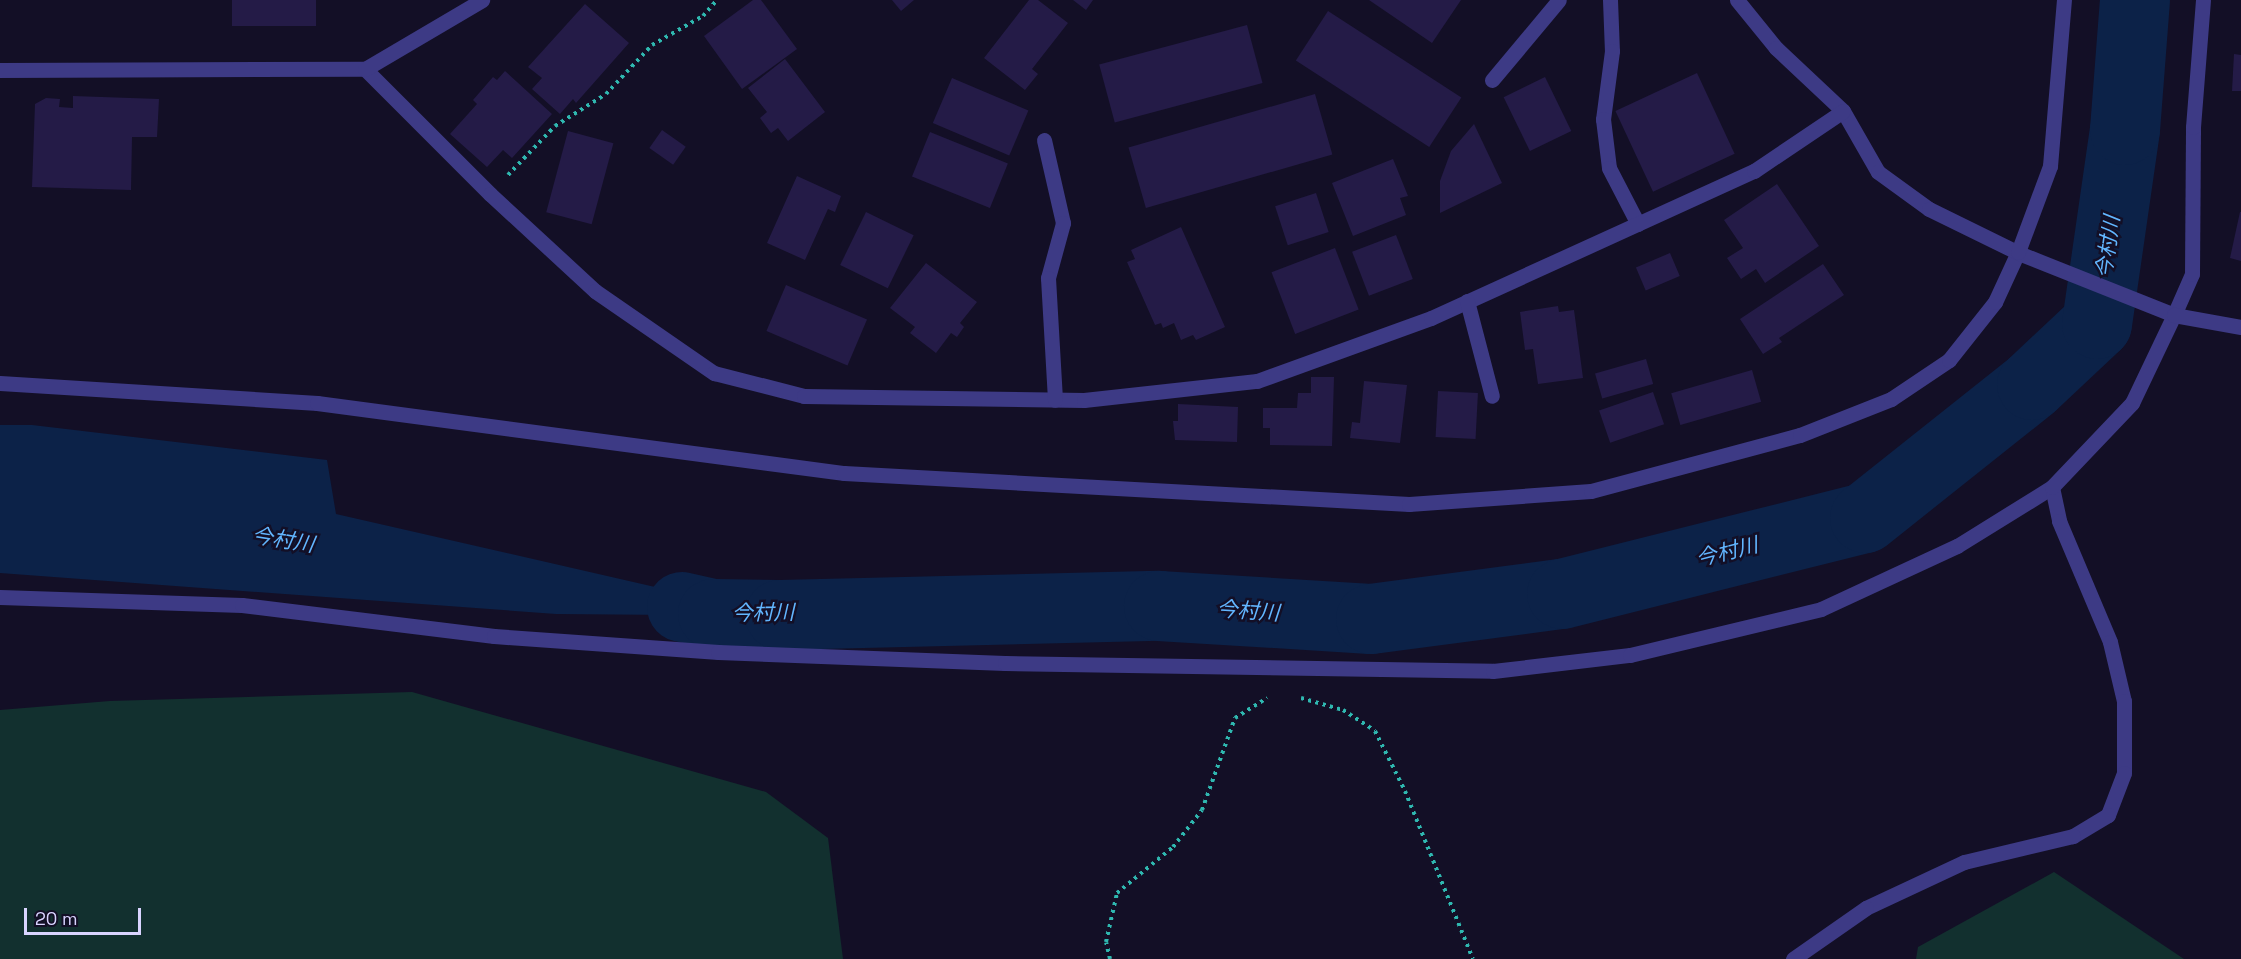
<!DOCTYPE html>
<meta charset="utf-8">
<style>
body{margin:0}
#map{position:relative;width:2241px;height:959px;overflow:hidden;background:#130f26;font-family:"Space Grotesk","Noto Sans JP",sans-serif}
div>[style]{position:absolute}
.green>*{inset:0;background:#12302f}
.water>*{inset:0;background:#0c2248}
.river>*{height:70px;margin:-35px;padding:0 35px;transform-origin:35px;border-radius:35px;background:#0c2248}
.building>*{inset:0;background:#241b47;transform-origin:0 0}
.path>*{height:4px;margin-top:-2px;transform-origin:0;background:repeating-linear-gradient(90deg,#2fb8b0 0 3px,transparent 0 7.5px)}
.service>*{height:15px;margin:-7.5px;padding:0 7.5px;transform-origin:7.5px;border-radius:7.5px;background:#3d3a85}
.minor>*{height:15px;margin:-7.5px;padding:0 7.5px;transform-origin:7.5px;border-radius:7.5px;background:#3d3a85}
span{translate:-50% -50%;white-space:nowrap;text-align:center;line-height:1.15;-webkit-text-stroke:5px #130f26;paint-order:stroke}
.water-label{font-size:21px;color:#62b6ff;font-style:italic}
.scale{position:absolute;left:24px;top:908px;width:117px;height:27px;box-sizing:border-box;border:3px solid #d9d4ff;border-top:0;padding-left:8px;font-size:18px;line-height:21px;white-space:nowrap;color:#d9d4ff;-webkit-text-stroke:4px #130f26;paint-order:stroke}
</style>
<div id="map">
<div class="green">
<i style="clip-path:polygon(412px 692px,766px 792px,828px 838px,843px 959px,0 959px,0 710px,110px 701px)"></i>
<i style="clip-path:polygon(2054px 872px,2184px 959px,1916px 959px,1918px 947px)"></i>
</div>
<div class="water">
<i style="clip-path:polygon(0 425px,32px 425px,327px 460px,336px 514px,782px 616px,556px 614px,0 573px)"></i>
</div>
<div class="river">
<i style="left:682px;top:607px;width:32px;rotate:13deg"></i>
<i style="left:713px;top:614px;width:67px;rotate:0.9deg"></i>
<i style="left:780px;top:615px;width:379px;rotate:-1.4deg"></i>
<i style="left:1159px;top:606px;width:212px;rotate:3.5deg"></i>
<i style="left:1371px;top:619px;width:193px;rotate:-7.5deg"></i>
<i style="left:1562px;top:594px;width:312px;rotate:-14.1deg"></i>
<i style="left:1865px;top:518px;width:213px;rotate:-38.5deg"></i>
<i style="left:2032px;top:385px;width:89px;rotate:-43.2deg"></i>
<i style="left:2097px;top:324px;width:196px;rotate:-81.8deg"></i>
<i style="left:2125px;top:130px;width:130px;rotate:-85.6deg"></i>
</div>
<div class="building">
<i style="left:232px;top:0;width:84px;height:26px"></i>
<i style="clip-path:polygon(753px 0,761px 0,797px 49px,742px 89px,704px 36px)"></i>
<i style="clip-path:polygon(892px 0,914px 0,901px 11px)"></i>
<i style="clip-path:polygon(1029px 0,1038px 0,1068px 23px,1032px 69px,1038px 74px,1025px 90px,984px 58px)"></i>
<i style="clip-path:polygon(1073px 0,1093px 0,1086px 10px)"></i>
<i style="clip-path:polygon(1369px 0,1461px 0,1432px 43px)"></i>
<i style="clip-path:polygon(585px 4px,629px 43px,576px 103px,573px 99px,560px 114px,532px 89px,542px 78px,528px 67px)"></i>
<i style="left:1328px;top:11px;width:159px;height:59px;rotate:33deg"></i>
<i style="left:1247px;top:25px;width:60px;height:153px;rotate:75deg"></i>
<i style="clip-path:polygon(2234px 54px,2241px 55px,2241px 91px,2232px 91px)"></i>
<i style="clip-path:polygon(785px 59px,825px 112px,788px 141px,778px 128px,771px 133px,760px 118px,767px 112px,748px 88px)"></i>
<i style="clip-path:polygon(505px 71px,552px 114px,512px 158px,503px 150px,487px 167px,450px 134px,477px 104px,473px 100px,493px 77px,497px 80px)"></i>
<i style="left:1697px;top:73px;width:89px;height:90px;rotate:65deg"></i>
<i style="left:1545px;top:77px;width:60px;height:46px;rotate:64deg"></i>
<i style="left:952px;top:78px;width:83px;height:49px;rotate:23deg"></i>
<i style="left:1315px;top:94px;width:63px;height:194px;rotate:74deg"></i>
<i style="clip-path:polygon(73px 96px,159px 99px,157px 137px,132px 137px,131px 190px,32px 187px,35px 104px,46px 98px,60px 99px,59px 107px,73px 108px)"></i>
<i style="clip-path:polygon(1474px 124px,1502px 183px,1440px 213px,1440px 181px,1451px 151px)"></i>
<i style="left:662px;top:130px;width:29px;height:22px;rotate:35deg"></i>
<i style="left:568px;top:131px;width:47px;height:84px;rotate:15deg"></i>
<i style="left:930px;top:132px;width:84px;height:48px;rotate:22deg"></i>
<i style="clip-path:polygon(1393px 159px,1408px 196px,1400px 198px,1406px 215px,1353px 236px,1332px 183px)"></i>
<i style="clip-path:polygon(797px 176px,841px 196px,835px 212px,828px 209px,805px 260px,767px 243px)"></i>
<i style="clip-path:polygon(1777px 184px,1819px 246px,1765px 283px,1756px 269px,1741px 279px,1727px 258px,1743px 248px,1724px 220px)"></i>
<i style="left:1316px;top:193px;width:41px;height:43px;rotate:72deg"></i>
<i style="left:866px;top:212px;width:53px;height:59px;rotate:26deg"></i>
<i style="clip-path:polygon(2240px 212px,2241px 212px,2241px 261px,2230px 258px)"></i>
<i style="clip-path:polygon(1181px 227px,1225px 327px,1196px 340px,1193px 335px,1181px 340px,1174px 323px,1163px 328px,1161px 323px,1155px 325px,1127px 262px,1135px 259px,1131px 250px)"></i>
<i style="left:1396px;top:235px;width:47px;height:47px;rotate:69deg"></i>
<i style="left:1335px;top:248px;width:66px;height:68px;rotate:69deg"></i>
<i style="left:1670px;top:253px;width:25px;height:37px;rotate:67deg"></i>
<i style="clip-path:polygon(926px 263px,977px 302px,960px 323px,964px 327px,957px 337px,951px 333px,936px 353px,910px 333px,915px 327px,890px 308px)"></i>
<i style="clip-path:polygon(1823px 264px,1844px 295px,1779px 338px,1782px 342px,1763px 354px,1740px 319px)"></i>
<i style="left:786px;top:285px;width:88px;height:50px;rotate:23deg"></i>
<i style="clip-path:polygon(1558px 306px,1559px 312px,1574px 310px,1583px 378px,1538px 384px,1533px 349px,1525px 350px,1520px 312px)"></i>
<i style="left:1646px;top:359px;width:26px;height:53px;rotate:74deg"></i>
<i style="left:1752px;top:370px;width:33px;height:84px;rotate:74deg"></i>
<i style="clip-path:polygon(1311px 377px,1334px 377px,1332px 446px,1270px 445px,1270px 428px,1263px 428px,1263px 408px,1297px 408px,1298px 393px,1311px 393px)"></i>
<i style="clip-path:polygon(1364px 381px,1407px 385px,1400px 443px,1350px 438px,1352px 422px,1360px 423px)"></i>
<i style="left:1438px;top:391px;width:40px;height:46px;rotate:3deg"></i>
<i style="left:1653px;top:392px;width:34px;height:57px;rotate:71deg"></i>
<i style="clip-path:polygon(1178px 404px,1238px 407px,1237px 442px,1175px 440px,1173px 421px,1178px 421px)"></i>
</div>
<div class="path">
<i style="left:508px;top:175px;width:68px;rotate:-46.2deg"></i>
<i style="left:555px;top:126px;width:60px;rotate:-32.1deg"></i>
<i style="left:606px;top:94px;width:67px;rotate:-46.8deg"></i>
<i style="left:652px;top:45px;width:59px;rotate:-29.6deg"></i>
<i style="left:703px;top:16px;width:21px;rotate:-49deg"></i>
<i style="left:1301px;top:698px;width:44px;rotate:15.9deg"></i>
<i style="left:1343px;top:710px;width:38px;rotate:33deg"></i>
<i style="left:1375px;top:731px;width:67px;rotate:63.4deg"></i>
<i style="left:1405px;top:791px;width:181px;rotate:68deg"></i>
<i style="left:1110px;top:959px;width:17px;rotate:-103deg"></i>
<i style="left:1106px;top:942px;width:50px;rotate:-77.3deg"></i>
<i style="left:1117px;top:893px;width:72px;rotate:-39.4deg"></i>
<i style="left:1173px;top:847px;width:47px;rotate:-51.9deg"></i>
<i style="left:1202px;top:810px;width:98px;rotate:-70.3deg"></i>
<i style="left:1235px;top:718px;width:38px;rotate:-32deg"></i>
</div>
<div class="service">
<i style="left:1610px;top:0;width:51px;rotate:87.8deg"></i>
<i style="left:1612px;top:51px;width:69px;rotate:97.5deg"></i>
<i style="left:1603px;top:119px;width:49px;rotate:83deg"></i>
<i style="left:1609px;top:168px;width:63px;rotate:62.6deg"></i>
<i style="left:1492px;top:80px;width:104px;rotate:-50.1deg"></i>
<i style="left:2174px;top:315px;width:45px;rotate:-66.3deg"></i>
<i style="left:2192px;top:274px;width:147px;rotate:-89.6deg"></i>
<i style="left:2193px;top:127px;width:127px;rotate:-85.5deg"></i>
<i style="left:0;top:383px;width:318px;rotate:3.6deg"></i>
<i style="left:317px;top:403px;width:532px;rotate:7.57deg"></i>
<i style="left:844px;top:473px;width:566px;rotate:3.14deg"></i>
<i style="left:1409px;top:504px;width:182px;rotate:-4.1deg"></i>
<i style="left:1591px;top:491px;width:216px;rotate:-15deg"></i>
<i style="left:1800px;top:435px;width:98px;rotate:-21.6deg"></i>
<i style="left:1891px;top:399px;width:70px;rotate:-33.9deg"></i>
<i style="left:1949px;top:360px;width:74px;rotate:-51.6deg"></i>
<i style="left:1995px;top:302px;width:55px;rotate:-65.3deg"></i>
<i style="left:0;top:597px;width:242px;rotate:1.9deg"></i>
<i style="left:242px;top:605px;width:254px;rotate:7deg"></i>
<i style="left:494px;top:636px;width:225px;rotate:4.1deg"></i>
<i style="left:718px;top:652px;width:287px;rotate:2.2deg"></i>
<i style="left:1005px;top:663px;width:488px;rotate:0.9deg"></i>
<i style="left:1493px;top:671px;width:138px;rotate:-6.7deg"></i>
<i style="left:1630px;top:655px;width:196px;rotate:-13.5deg"></i>
<i style="left:1821px;top:609px;width:150px;rotate:-24.9deg"></i>
<i style="left:1957px;top:546px;width:112px;rotate:-31.8deg"></i>
<i style="left:2052px;top:487px;width:35px;rotate:78deg"></i>
<i style="left:2059px;top:521px;width:131px;rotate:67.1deg"></i>
<i style="left:2110px;top:642px;width:61px;rotate:76.7deg"></i>
<i style="left:2124px;top:701px;width:72px;rotate:90deg"></i>
<i style="left:2124px;top:773px;width:45px;rotate:110.9deg"></i>
<i style="left:2108px;top:815px;width:41px;rotate:149deg"></i>
<i style="left:2073px;top:836px;width:112px;rotate:166.6deg"></i>
<i style="left:1964px;top:862px;width:108px;rotate:154.9deg"></i>
<i style="left:1866px;top:908px;width:89px;rotate:145.1deg"></i>
</div>
<div class="minor">
<i style="left:1737px;top:0;width:62px;rotate:50.9deg"></i>
<i style="left:1776px;top:48px;width:92px;rotate:43.2deg"></i>
<i style="left:1843px;top:111px;width:70px;rotate:60.2deg"></i>
<i style="left:1878px;top:172px;width:63px;rotate:36deg"></i>
<i style="left:1929px;top:209px;width:102px;rotate:26.1deg"></i>
<i style="left:2021px;top:254px;width:165px;rotate:21.7deg"></i>
<i style="left:365px;top:69px;width:177px;rotate:45deg"></i>
<i style="left:490px;top:194px;width:143px;rotate:42.7deg"></i>
<i style="left:595px;top:291px;width:145px;rotate:34.6deg"></i>
<i style="left:714px;top:373px;width:93px;rotate:14.3deg"></i>
<i style="left:804px;top:396px;width:280px;rotate:0.8deg"></i>
<i style="left:1084px;top:400px;width:174px;rotate:-6.3deg"></i>
<i style="left:1257px;top:381px;width:185px;rotate:-19.9deg"></i>
<i style="left:1431px;top:318px;width:355px;rotate:-24.5deg"></i>
<i style="left:1754px;top:171px;width:107px;rotate:-34deg"></i>
<i style="left:0;top:70px;width:365px;rotate:-0.2deg"></i>
<i style="left:365px;top:69px;width:136px;rotate:-30.5deg"></i>
<i style="left:1044px;top:140px;width:85px;rotate:77.1deg"></i>
<i style="left:1063px;top:223px;width:57px;rotate:105.3deg"></i>
<i style="left:1048px;top:278px;width:122px;rotate:86.7deg"></i>
<i style="left:2018px;top:252px;width:92px;rotate:-69.6deg"></i>
<i style="left:2050px;top:166px;width:167px;rotate:-85.2deg"></i>
<i style="left:1467px;top:301px;width:98px;rotate:75.3deg"></i>
<i style="left:2052px;top:487px;width:116px;rotate:-46.4deg"></i>
<i style="left:2132px;top:403px;width:98px;rotate:-64.5deg"></i>
<i style="left:2174px;top:315px;width:68px;rotate:10.2deg"></i>
</div>
<div class="water-label">
<span style="left:2108px;top:247px;rotate:-82deg">今村川</span>
<span style="left:283px;top:540px;rotate:9deg">今村川</span>
<span style="left:1727px;top:552px;rotate:-14deg">今村川</span>
<span style="left:1248px;top:611px;rotate:4deg">今村川</span>
<span style="left:763px;top:613px;rotate:-1deg">今村川</span>
</div>
<div class="scale">20 m</div>
</div>
